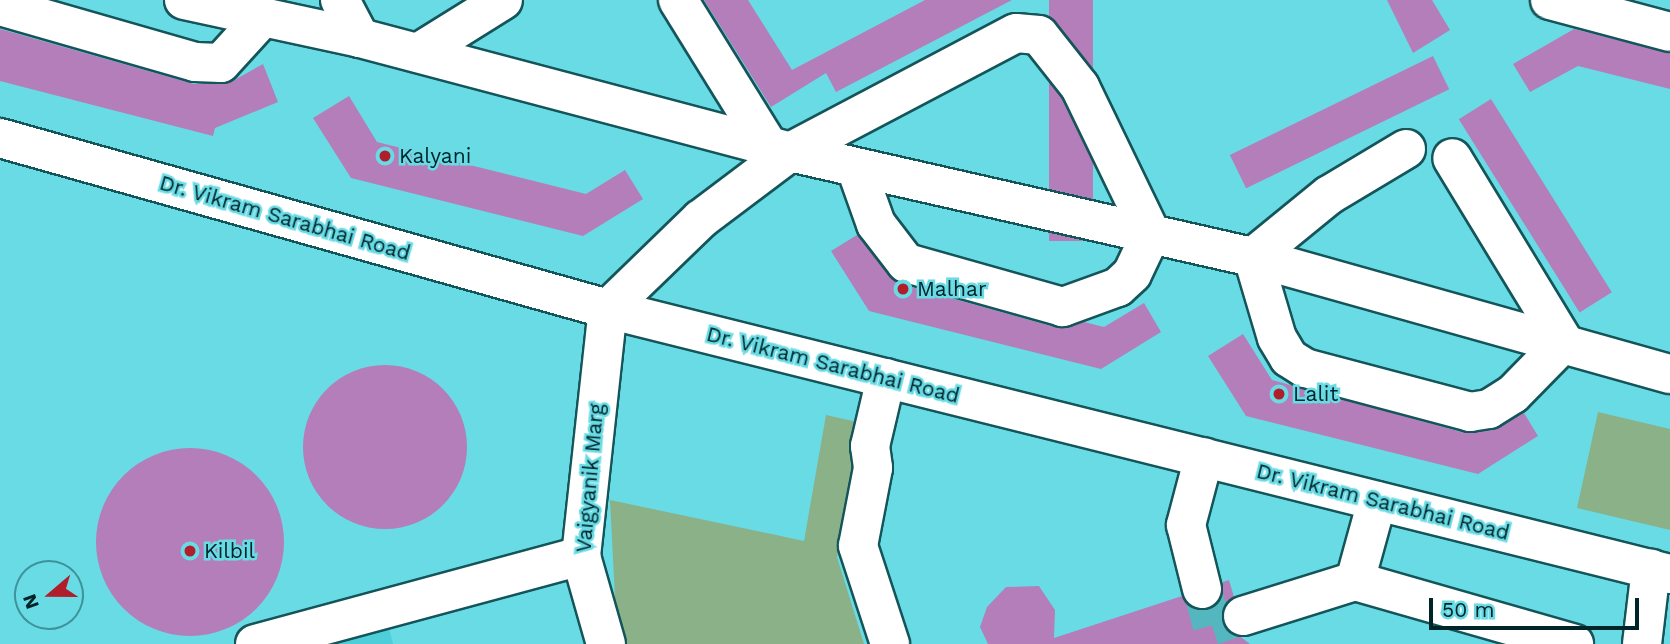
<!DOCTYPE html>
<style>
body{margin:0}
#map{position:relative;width:1670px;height:644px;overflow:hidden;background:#69dbe5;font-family:"Work Sans",sans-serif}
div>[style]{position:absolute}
.built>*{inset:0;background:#4dced9}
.green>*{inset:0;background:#8ab187}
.building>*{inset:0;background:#b37eb9;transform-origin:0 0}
.round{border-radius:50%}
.minor-tunnel>*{height:38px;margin-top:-19px;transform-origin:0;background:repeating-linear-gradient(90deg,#54b6bf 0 38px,transparent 0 57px)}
.roads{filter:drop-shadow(2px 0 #14555a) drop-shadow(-2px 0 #14555a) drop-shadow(0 2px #14555a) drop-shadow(0 -2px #14555a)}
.minor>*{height:38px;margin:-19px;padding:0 19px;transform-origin:19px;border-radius:19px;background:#fff}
.dots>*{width:19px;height:19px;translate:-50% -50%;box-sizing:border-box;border:4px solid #69dbe5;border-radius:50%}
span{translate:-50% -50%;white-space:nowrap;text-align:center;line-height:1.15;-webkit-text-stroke:5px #69dbe5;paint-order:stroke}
.poi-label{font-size:21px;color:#002428}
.left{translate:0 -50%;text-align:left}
.street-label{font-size:21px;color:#002428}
.north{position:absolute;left:14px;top:560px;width:70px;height:70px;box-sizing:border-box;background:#69dbe5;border:2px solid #3f9299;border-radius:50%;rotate:250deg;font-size:19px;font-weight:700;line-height:28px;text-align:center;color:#002428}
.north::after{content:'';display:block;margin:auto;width:24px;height:32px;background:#b01e2b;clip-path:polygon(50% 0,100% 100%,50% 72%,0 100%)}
.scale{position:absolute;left:1429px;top:598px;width:210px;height:32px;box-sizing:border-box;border:4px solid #002428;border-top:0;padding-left:9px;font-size:21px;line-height:24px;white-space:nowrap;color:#002428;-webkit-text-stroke:5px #69dbe5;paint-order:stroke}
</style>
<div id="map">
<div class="built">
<i style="clip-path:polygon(388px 624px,393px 644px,322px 644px)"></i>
</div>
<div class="green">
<i style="clip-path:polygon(1598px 412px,1670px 429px,1670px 530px,1577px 508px)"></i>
<i style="clip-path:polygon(826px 415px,862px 423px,837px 557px,864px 644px,624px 644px,616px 618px,610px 500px,804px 541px)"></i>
</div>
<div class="building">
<i style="clip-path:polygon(704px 0,748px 0,792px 70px,925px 0,1012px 0,836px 92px,826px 73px,771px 107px)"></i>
<i style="left:1049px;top:0;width:44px;height:241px"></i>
<i style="clip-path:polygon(1387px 0,1432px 0,1450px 30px,1413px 53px)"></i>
<i style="clip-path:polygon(0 29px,194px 84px,229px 83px,263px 64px,278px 102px,215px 128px,213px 136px,0 81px)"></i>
<i style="clip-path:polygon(1574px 29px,1670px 53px,1670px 89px,1578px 66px,1530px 92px,1513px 64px)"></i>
<i style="left:1433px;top:56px;width:37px;height:226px;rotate:64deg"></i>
<i style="clip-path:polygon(349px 96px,377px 142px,586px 194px,625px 170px,643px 199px,583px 236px,351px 178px,313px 118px)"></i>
<i style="left:1491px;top:99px;width:228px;height:38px;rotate:58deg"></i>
<i style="clip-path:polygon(857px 235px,900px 284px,1058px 328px,1084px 322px,1104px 327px,1144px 303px,1161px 332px,1101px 369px,869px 311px,831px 251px)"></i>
<i style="clip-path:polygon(1243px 334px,1272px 380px,1465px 433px,1493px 430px,1524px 413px,1538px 436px,1478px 474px,1246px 416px,1208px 356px)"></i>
<i class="round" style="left:303px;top:365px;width:164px;height:164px"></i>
<i class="round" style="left:96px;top:448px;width:188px;height:188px"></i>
<i style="clip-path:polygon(1229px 580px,1234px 597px,1222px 611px,1222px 623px,1250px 644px,988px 644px,980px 627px,987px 607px,1006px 587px,1039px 586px,1055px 610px,1054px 638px,1182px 596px,1195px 610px,1208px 610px,1218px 604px,1223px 582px)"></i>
</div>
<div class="minor-tunnel">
<i style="left:1202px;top:589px;width:38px;rotate:75deg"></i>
<i style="left:1212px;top:626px;width:33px;rotate:-18deg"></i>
</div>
<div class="roads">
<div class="minor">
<i style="left:184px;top:0;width:180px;rotate:12.2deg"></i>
<i style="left:360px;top:38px;width:445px;rotate:14.8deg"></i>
<i style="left:790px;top:152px;width:475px;rotate:12.8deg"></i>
<i style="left:1253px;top:257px;width:433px;rotate:15.7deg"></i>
<i style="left:340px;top:0;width:43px;rotate:62.2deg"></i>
<i style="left:678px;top:0;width:173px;rotate:58.2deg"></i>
<i style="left:1550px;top:0;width:124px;rotate:14.9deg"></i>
<i style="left:0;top:6px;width:203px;rotate:16deg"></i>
<i style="left:195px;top:62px;width:26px;rotate:2deg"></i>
<i style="left:221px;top:63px;width:62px;rotate:-47.6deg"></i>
<i style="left:418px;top:53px;width:100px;rotate:-31.9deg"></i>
<i style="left:0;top:138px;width:632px;rotate:15.71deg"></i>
<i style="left:608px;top:309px;width:1095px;rotate:14.01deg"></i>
<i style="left:1406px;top:149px;width:90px;rotate:149.1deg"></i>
<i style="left:1329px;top:195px;width:98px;rotate:140.8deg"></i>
<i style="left:1253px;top:257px;width:84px;rotate:73.5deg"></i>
<i style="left:1277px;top:338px;width:23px;rotate:59deg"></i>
<i style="left:1289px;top:358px;width:19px;rotate:32deg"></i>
<i style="left:1305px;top:368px;width:171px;rotate:14.9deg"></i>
<i style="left:1470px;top:412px;width:19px;rotate:-9deg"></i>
<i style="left:1489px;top:409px;width:28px;rotate:-32deg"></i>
<i style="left:1513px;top:394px;width:73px;rotate:-45.6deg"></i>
<i style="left:1564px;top:342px;width:215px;rotate:-121.3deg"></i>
<i style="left:608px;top:309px;width:129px;rotate:-44.1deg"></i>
<i style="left:701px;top:219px;width:111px;rotate:-37deg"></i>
<i style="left:790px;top:152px;width:255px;rotate:-27.8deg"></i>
<i style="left:1016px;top:33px;width:23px;rotate:5deg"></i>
<i style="left:1039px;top:35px;width:66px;rotate:51.7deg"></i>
<i style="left:1080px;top:87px;width:163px;rotate:64.2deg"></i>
<i style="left:1151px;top:234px;width:44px;rotate:115.4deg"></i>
<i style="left:1132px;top:274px;width:19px;rotate:137deg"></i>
<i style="left:1118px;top:287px;width:59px;rotate:160deg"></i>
<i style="left:1063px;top:307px;width:163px;rotate:-164.3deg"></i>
<i style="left:906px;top:263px;width:49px;rotate:-127.6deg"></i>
<i style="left:876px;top:224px;width:59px;rotate:-109.7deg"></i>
<i style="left:886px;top:378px;width:70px;rotate:103.2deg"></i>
<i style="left:870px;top:446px;width:22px;rotate:82deg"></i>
<i style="left:873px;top:468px;width:79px;rotate:100.9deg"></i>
<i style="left:858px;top:546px;width:103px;rotate:71.9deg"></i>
<i style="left:1355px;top:581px;width:83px;rotate:-74.6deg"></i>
<i style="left:1202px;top:589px;width:66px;rotate:-104deg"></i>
<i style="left:1186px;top:525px;width:70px;rotate:-75.2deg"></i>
<i style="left:1243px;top:616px;width:117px;rotate:-17.4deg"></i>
<i style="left:1355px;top:581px;width:228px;rotate:16deg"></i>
<i style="left:255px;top:644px;width:338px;rotate:-15.1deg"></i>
<i style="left:606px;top:644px;width:91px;rotate:-105.9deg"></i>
<i style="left:581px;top:556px;width:248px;rotate:-83.8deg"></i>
<i style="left:1642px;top:644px;width:76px;rotate:-83.2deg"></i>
</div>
</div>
<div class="dots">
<i style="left:385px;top:156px;background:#b01e2b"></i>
<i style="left:903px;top:289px;background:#b01e2b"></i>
<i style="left:1279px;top:394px;background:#b01e2b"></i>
<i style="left:190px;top:551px;background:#b01e2b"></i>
</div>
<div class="poi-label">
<span class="left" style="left:399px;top:156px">Kalyani</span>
<span class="left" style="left:917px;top:289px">Malhar</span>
<span class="left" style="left:1293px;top:394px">Lalit</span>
<span class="left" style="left:204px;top:551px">Kilbil</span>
</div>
<div class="street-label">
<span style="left:285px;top:218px;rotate:16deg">Dr. Vikram Sarabhai Road</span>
<span style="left:833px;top:365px;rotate:14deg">Dr. Vikram Sarabhai Road</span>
<span style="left:590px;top:478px;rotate:-85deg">Vaigyanik Marg</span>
<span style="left:1383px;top:502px;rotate:14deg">Dr. Vikram Sarabhai Road</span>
</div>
<div class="north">N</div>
<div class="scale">50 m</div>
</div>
